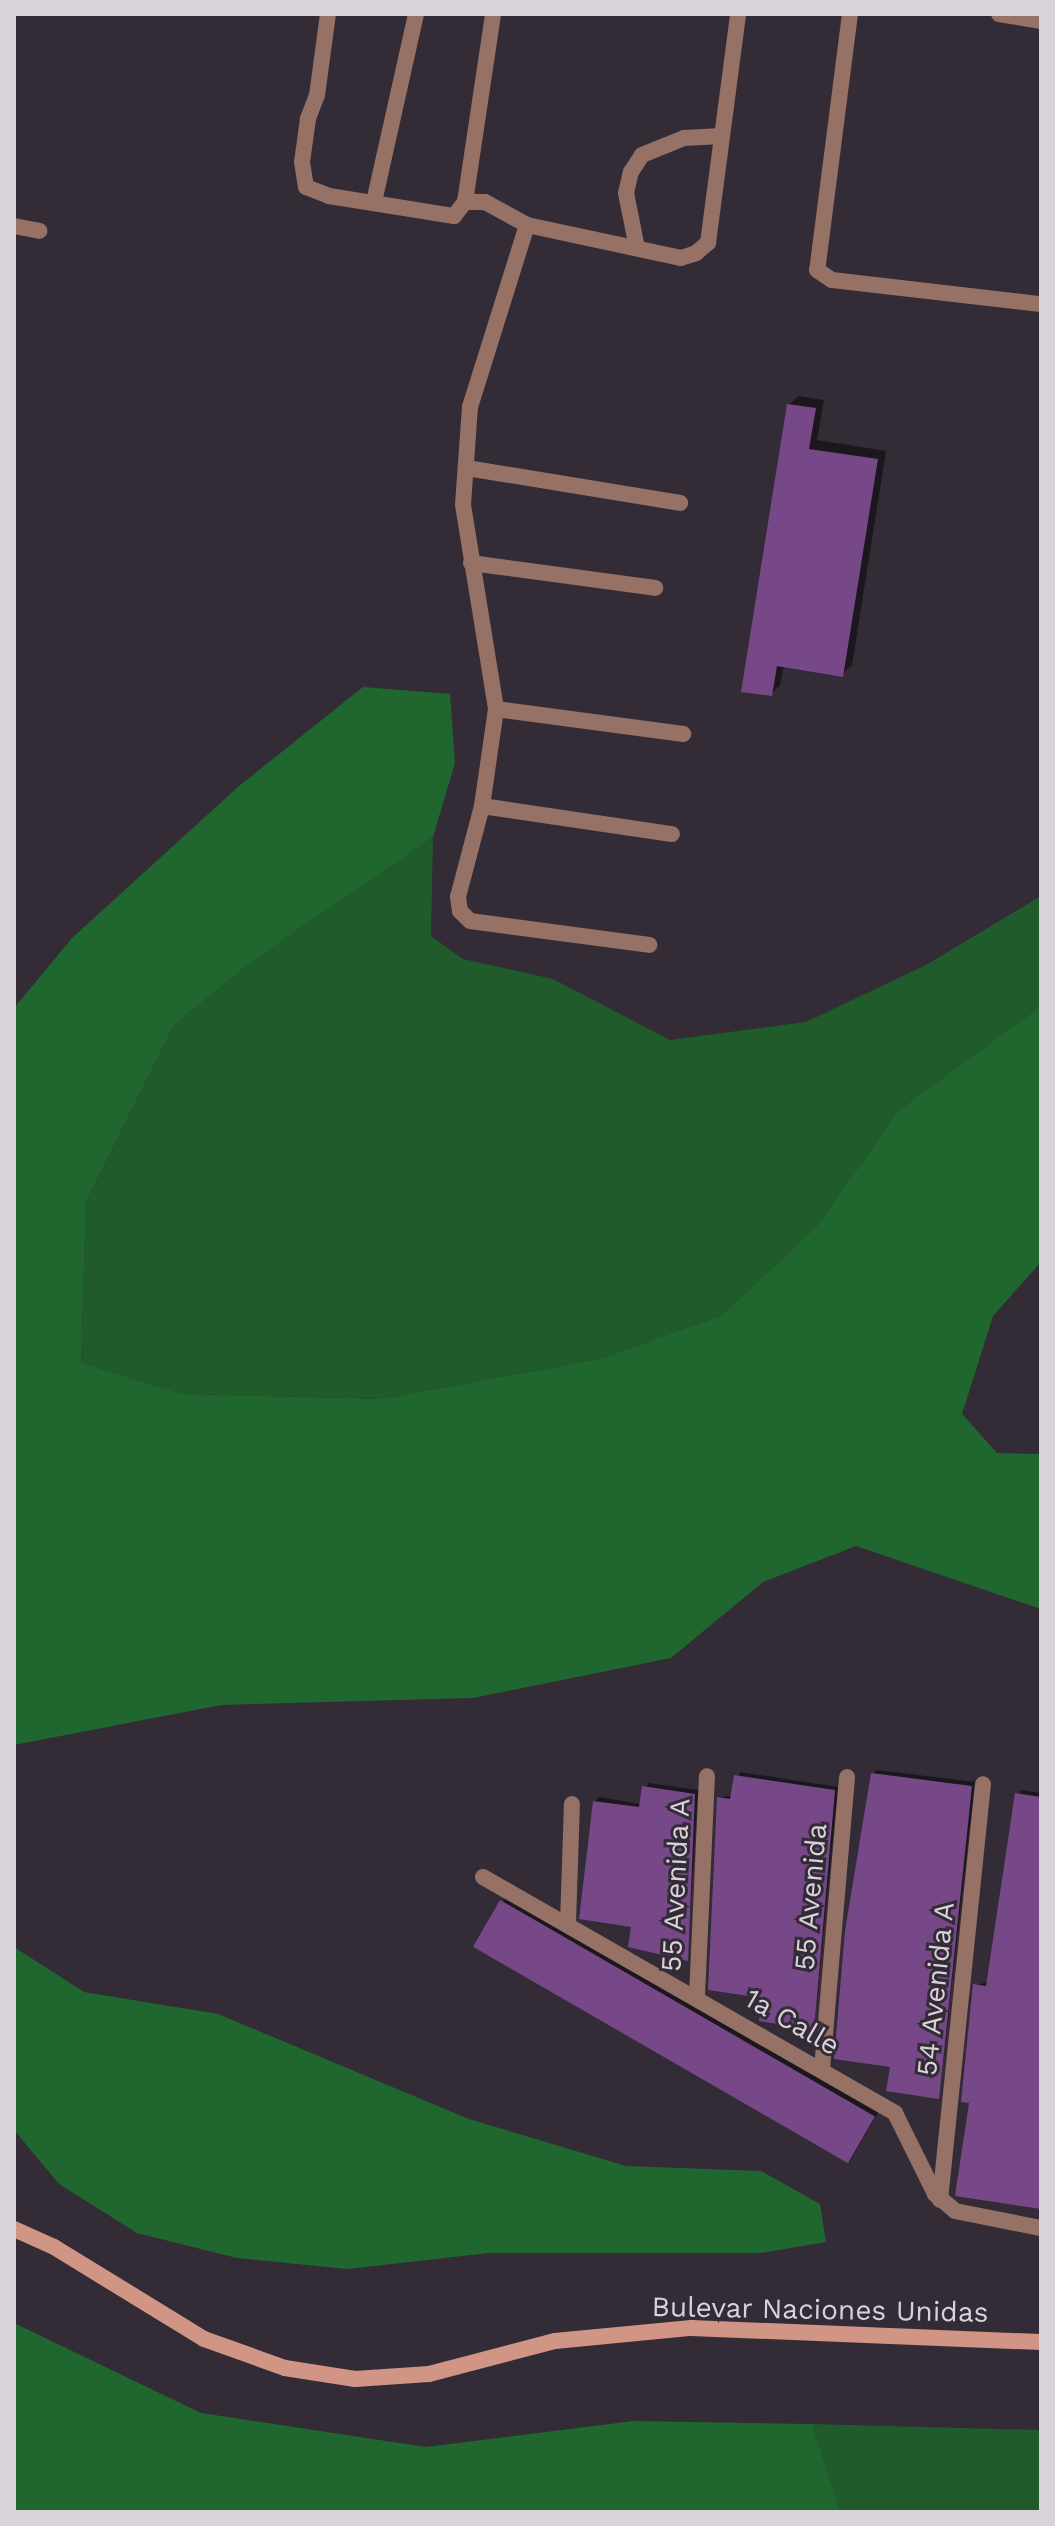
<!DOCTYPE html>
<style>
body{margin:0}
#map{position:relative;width:1055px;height:2526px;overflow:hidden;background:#332b36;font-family:"Work Sans",sans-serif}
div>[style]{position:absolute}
.green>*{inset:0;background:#205b2b}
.forest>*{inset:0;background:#20672f}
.shadow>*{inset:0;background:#0007;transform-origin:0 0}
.building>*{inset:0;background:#774888;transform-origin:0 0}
.street>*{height:16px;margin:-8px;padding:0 8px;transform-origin:8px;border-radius:8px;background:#967166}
.secondary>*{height:16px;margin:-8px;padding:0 8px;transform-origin:8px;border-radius:8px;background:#d19585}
span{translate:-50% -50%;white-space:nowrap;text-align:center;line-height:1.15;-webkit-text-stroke:6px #332b36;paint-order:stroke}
.street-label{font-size:28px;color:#d8d2da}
.frame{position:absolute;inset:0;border:16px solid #d8d2da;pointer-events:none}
</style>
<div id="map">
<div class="green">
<i style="clip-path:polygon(433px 837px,431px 936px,463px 959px,553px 979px,670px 1040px,806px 1022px,926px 965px,1041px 896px,1041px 1006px,899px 1110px,817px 1226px,721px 1316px,599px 1359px,381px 1399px,183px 1394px,81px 1363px,86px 1202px,174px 1025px,254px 960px)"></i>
<i style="clip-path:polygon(812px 2424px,1041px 2430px,1041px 2512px,841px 2512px)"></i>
</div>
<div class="forest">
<i style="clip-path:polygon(363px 687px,450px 694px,455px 763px,433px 837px,254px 960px,174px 1025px,86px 1202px,81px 1363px,183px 1394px,381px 1399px,599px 1359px,721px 1316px,817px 1226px,899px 1110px,1041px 1006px,1041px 1262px,993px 1316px,962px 1414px,997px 1453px,1041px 1454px,1041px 1609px,856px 1546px,763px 1582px,671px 1658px,473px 1698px,221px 1705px,14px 1745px,14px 1008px,72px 938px,239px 786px)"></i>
<i style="clip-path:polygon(14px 1947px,84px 1992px,218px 2014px,469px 2119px,626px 2166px,761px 2171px,820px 2204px,826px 2242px,761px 2253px,489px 2253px,347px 2269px,237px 2258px,137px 2233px,59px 2184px,14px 2130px)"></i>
<i style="clip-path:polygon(14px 2323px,201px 2413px,426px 2447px,633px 2421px,812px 2424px,841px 2512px,14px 2512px)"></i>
</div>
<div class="shadow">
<i style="clip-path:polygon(798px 396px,824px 400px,817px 440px,886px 451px,852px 665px,842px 674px,784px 665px,780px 685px,771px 694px,789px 405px)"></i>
<i style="clip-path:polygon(877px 1770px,975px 1782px,939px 2096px,892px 2065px,873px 1774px)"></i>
<i style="clip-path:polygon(740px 1772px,838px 1787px,814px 2028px,765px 1996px,719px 1798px,733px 1795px)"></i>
<i style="clip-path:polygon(648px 1783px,698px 1790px,687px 1959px,634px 1926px,595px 1802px,599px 1797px,641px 1804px)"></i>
<i style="clip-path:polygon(1021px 1790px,1041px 1793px,1041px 2207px,971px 2101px,975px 1985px,989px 1982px)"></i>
<i style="left:506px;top:1897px;width:430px;height:58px;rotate:30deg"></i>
</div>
<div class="building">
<i style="clip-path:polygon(787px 404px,816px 408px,809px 449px,878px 459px,843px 677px,777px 666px,772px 696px,741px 692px)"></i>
<i style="clip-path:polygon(871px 1773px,972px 1786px,939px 2099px,886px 2091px,890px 2067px,834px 2059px,845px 1931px)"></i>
<i style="clip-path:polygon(734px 1775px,835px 1790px,814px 2030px,759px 2021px,763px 1998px,708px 1990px,717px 1797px,730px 1799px)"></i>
<i style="clip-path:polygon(642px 1786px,695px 1794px,688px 1961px,628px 1947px,631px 1927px,579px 1919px,593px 1801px,639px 1807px)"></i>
<i style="clip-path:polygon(1015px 1793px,1041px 1797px,1041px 2209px,955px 2196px,969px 2103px,961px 2102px,973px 1984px,986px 1986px)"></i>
<i style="left:500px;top:1900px;width:433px;height:54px;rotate:30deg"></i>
</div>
<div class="street">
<i style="left:328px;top:14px;width:82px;rotate:97.7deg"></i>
<i style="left:317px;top:95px;width:26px;rotate:111deg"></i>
<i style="left:308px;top:119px;width:43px;rotate:97.9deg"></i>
<i style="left:302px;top:162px;width:25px;rotate:81deg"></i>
<i style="left:306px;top:187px;width:25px;rotate:21deg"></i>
<i style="left:329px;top:196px;width:127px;rotate:9.1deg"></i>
<i style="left:454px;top:216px;width:18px;rotate:-52deg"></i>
<i style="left:465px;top:202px;width:190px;rotate:-81.5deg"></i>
<i style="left:850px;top:14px;width:258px;rotate:97.3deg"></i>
<i style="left:817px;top:270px;width:18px;rotate:34deg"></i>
<i style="left:832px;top:280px;width:210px;rotate:6.6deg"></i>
<i style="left:999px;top:14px;width:43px;rotate:9.5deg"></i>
<i style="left:374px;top:202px;width:193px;rotate:-77.4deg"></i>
<i style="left:465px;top:202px;width:20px"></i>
<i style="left:485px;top:202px;width:48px;rotate:28.7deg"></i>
<i style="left:527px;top:225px;width:157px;rotate:12.1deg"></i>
<i style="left:681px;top:258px;width:16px;rotate:-18deg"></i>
<i style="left:696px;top:253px;width:16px;rotate:-40deg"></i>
<i style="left:708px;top:243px;width:231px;rotate:-82.5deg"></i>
<i style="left:527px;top:225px;width:191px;rotate:107.4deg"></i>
<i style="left:470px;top:407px;width:98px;rotate:94.1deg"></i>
<i style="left:463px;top:505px;width:207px;rotate:80.8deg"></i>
<i style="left:496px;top:709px;width:98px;rotate:98.2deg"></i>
<i style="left:482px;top:806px;width:94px;rotate:104.8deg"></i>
<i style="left:458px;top:897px;width:14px;rotate:82deg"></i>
<i style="left:460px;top:911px;width:14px;rotate:45deg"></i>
<i style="left:470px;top:921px;width:181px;rotate:7.6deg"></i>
<i style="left:14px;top:226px;width:26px;rotate:11deg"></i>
<i style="left:637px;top:248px;width:56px;rotate:-101.3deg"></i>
<i style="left:626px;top:193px;width:22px;rotate:-77deg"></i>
<i style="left:631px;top:172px;width:20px;rotate:-57deg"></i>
<i style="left:642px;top:155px;width:45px;rotate:-22deg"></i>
<i style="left:684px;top:138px;width:38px;rotate:-3deg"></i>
<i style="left:467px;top:468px;width:216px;rotate:9.3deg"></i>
<i style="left:471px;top:563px;width:186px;rotate:7.7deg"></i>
<i style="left:496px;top:709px;width:189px;rotate:7.6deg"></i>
<i style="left:482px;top:806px;width:192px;rotate:8.4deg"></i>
<i style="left:483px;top:1877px;width:475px;rotate:29.8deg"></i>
<i style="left:895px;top:2113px;width:90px;rotate:63.7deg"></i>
<i style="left:935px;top:2194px;width:26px;rotate:40deg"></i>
<i style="left:955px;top:2211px;width:88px;rotate:11.2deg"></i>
<i style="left:568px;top:1923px;width:119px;rotate:-88.1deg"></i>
<i style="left:697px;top:1996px;width:220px;rotate:-87.4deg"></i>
<i style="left:822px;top:2069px;width:293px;rotate:-85.1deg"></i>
<i style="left:940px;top:2200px;width:418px;rotate:-84.1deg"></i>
</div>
<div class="secondary">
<i style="left:14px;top:2229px;width:44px;rotate:24.2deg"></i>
<i style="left:54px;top:2247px;width:176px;rotate:31.5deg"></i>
<i style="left:204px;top:2339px;width:86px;rotate:19.7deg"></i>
<i style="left:285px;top:2368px;width:71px;rotate:8.9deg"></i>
<i style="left:355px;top:2379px;width:74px;rotate:-3.9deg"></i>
<i style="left:429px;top:2374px;width:130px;rotate:-14.7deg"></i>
<i style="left:555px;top:2341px;width:137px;rotate:-5.5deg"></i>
<i style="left:691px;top:2328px;width:350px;rotate:2.3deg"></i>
</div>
<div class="street-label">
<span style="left:676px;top:1885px;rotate:-87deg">55 Avenida A</span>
<span style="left:811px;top:1897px;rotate:-85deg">55 Avenida</span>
<span style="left:936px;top:1989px;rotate:-84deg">54 Avenida A</span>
<span style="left:792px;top:2022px;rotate:30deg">1a Calle</span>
<span style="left:820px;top:2310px;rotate:1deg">Bulevar Naciones Unidas</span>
</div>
<div class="frame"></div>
</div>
